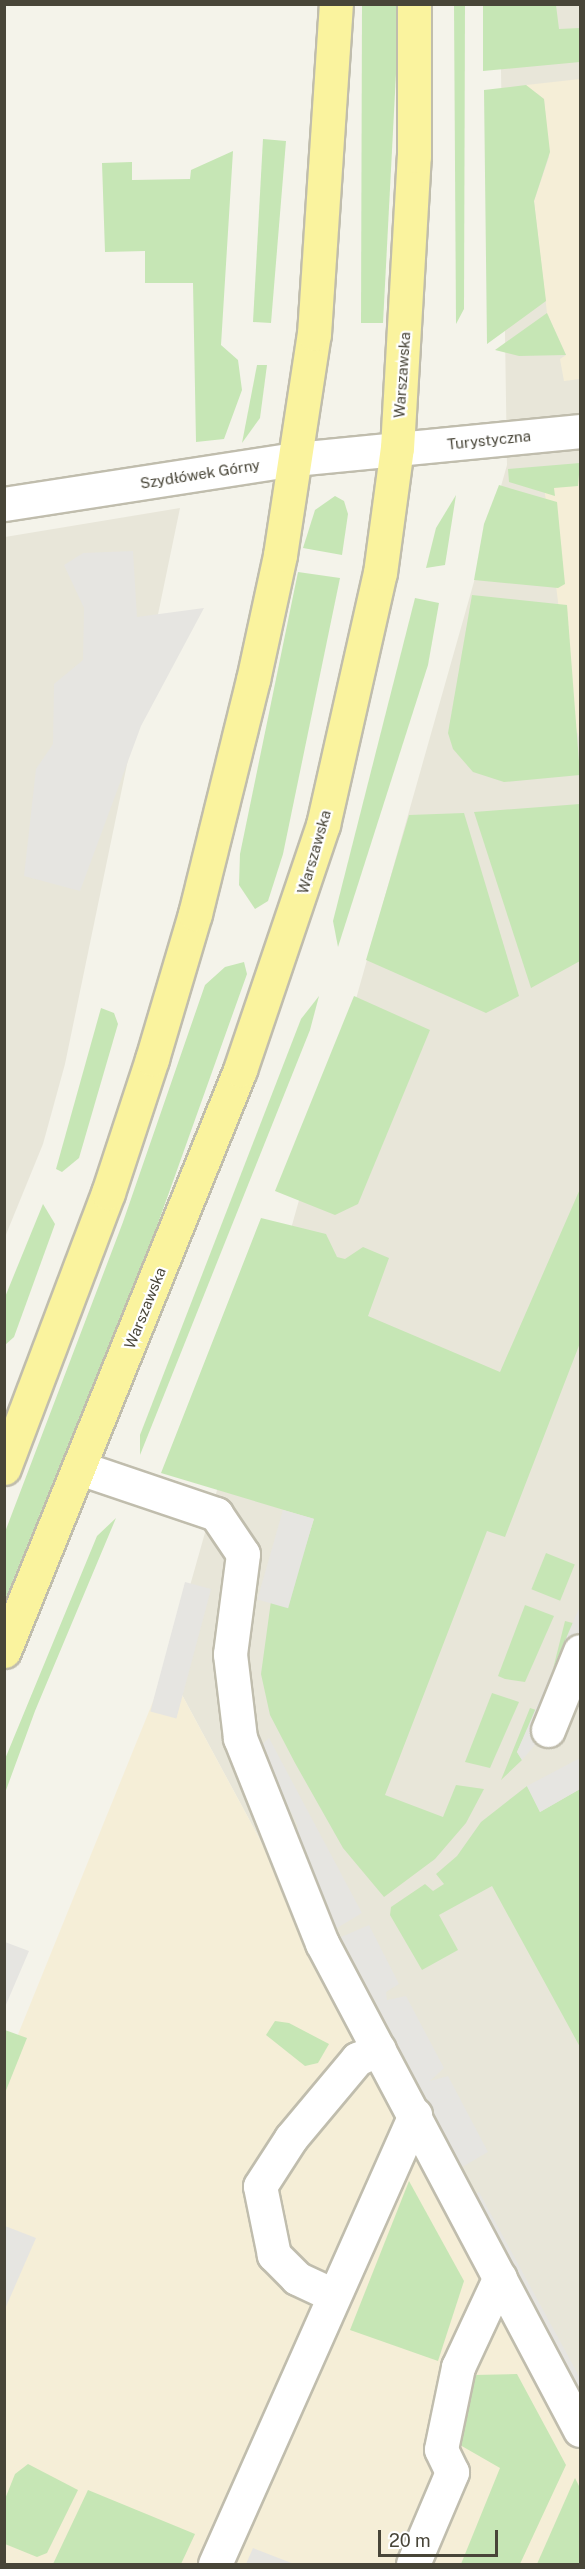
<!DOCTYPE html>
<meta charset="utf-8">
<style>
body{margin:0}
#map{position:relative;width:585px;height:2569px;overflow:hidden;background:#f4f3ea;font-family:"Public Sans",sans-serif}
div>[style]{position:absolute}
.residential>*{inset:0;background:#e8e6d9}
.commercial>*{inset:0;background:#f5eed7}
.green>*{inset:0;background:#c6e6b5;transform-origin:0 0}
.parking>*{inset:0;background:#e6e5e1;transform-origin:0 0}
.roads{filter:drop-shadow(2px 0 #c0bdad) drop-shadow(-2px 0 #c0bdad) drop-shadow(0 2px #c0bdad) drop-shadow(0 -2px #c0bdad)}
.minor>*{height:33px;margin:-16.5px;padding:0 16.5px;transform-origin:16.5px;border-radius:16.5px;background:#fff}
.major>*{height:33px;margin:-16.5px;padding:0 16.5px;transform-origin:16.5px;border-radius:16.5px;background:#faf39e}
span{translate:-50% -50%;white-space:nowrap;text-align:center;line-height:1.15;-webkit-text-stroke:4.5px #fff;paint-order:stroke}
.street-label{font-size:15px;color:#484538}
.frame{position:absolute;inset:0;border:6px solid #484538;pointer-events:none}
.scale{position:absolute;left:378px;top:2530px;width:120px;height:27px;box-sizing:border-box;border:3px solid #484538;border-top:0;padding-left:8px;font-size:18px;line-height:21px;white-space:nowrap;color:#484538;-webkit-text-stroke:4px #fff;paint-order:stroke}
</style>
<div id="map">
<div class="residential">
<i style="clip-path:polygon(500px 5px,580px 5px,580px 2434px,167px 1667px,507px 465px)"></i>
<i style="clip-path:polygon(180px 508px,65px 1064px,43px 1144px,5px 1237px,5px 537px)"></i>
</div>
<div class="commercial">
<i style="clip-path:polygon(580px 79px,580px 379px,564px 381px,560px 359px,566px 355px,547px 313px,534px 201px,549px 157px,544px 99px,526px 85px)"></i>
<i style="clip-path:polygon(580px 465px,580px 740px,572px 718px,542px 469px)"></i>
<i style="clip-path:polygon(167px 1667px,580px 2434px,580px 2564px,5px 2564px,4px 2069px)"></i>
</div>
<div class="green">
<i style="clip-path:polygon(362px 5px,397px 5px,399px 16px,383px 323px,361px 323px)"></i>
<i style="clip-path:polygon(454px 5px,465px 5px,464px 309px,456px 324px)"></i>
<i style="clip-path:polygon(483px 5px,556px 5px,559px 29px,580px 28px,580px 62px,483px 71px)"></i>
<i style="clip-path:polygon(526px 85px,544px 99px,550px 152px,534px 201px,546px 301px,487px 344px,484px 90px)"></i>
<i style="clip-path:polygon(263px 139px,286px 141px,271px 323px,253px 322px)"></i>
<i style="clip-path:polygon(233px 151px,221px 345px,238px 360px,242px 390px,224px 439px,196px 442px,193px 283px,145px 283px,145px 251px,105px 252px,102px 163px,132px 162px,132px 180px,190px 179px,191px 170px)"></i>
<i style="clip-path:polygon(547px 313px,566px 355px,519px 356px,495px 350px)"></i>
<i style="clip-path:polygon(257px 365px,267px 365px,260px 418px,242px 443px)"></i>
<i style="clip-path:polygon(580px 463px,578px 486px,554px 488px,555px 496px,509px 482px,508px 469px)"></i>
<i style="clip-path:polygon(499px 485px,557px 502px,565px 584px,558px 588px,474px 580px,484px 524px)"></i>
<i style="clip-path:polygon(456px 495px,445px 565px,426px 568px,436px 528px)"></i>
<i style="clip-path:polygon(335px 496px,344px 501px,348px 514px,342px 555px,303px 548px,315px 510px)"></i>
<i style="clip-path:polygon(298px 572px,340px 578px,283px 854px,268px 901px,255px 909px,239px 885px,240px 854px)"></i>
<i style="clip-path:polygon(472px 595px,567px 605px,580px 775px,504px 782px,473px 772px,453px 749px,448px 733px)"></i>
<i style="clip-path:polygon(415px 598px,439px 603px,428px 665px,338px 947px,333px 921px)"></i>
<i style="clip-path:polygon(580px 804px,580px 961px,531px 988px,474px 812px)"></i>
<i style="clip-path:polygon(464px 813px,519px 996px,486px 1013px,366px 960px,409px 815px)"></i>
<i style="clip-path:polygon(244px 962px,247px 974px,156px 1229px,5px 1600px,5px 1532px,123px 1222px,205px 985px,225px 967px)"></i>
<i style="clip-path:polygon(319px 996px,310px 1030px,140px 1455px,140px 1435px,301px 1019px)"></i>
<i style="clip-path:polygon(354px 996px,430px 1030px,358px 1204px,335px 1215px,275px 1191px)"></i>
<i style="clip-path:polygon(101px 1008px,114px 1013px,118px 1024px,79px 1158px,62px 1172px,56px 1169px)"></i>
<i style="clip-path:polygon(580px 1189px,580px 1343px,505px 1537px,487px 1531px,385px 1795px,443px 1817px,456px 1785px,484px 1789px,466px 1823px,435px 1859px,384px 1897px,343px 1848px,295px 1763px,270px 1715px,261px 1674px,271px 1601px,287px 1604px,314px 1519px,161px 1473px,261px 1218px,326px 1234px,337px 1257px,345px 1259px,363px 1247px,389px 1258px,368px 1316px,500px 1372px)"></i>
<i style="clip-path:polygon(43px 1204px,55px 1224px,14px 1337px,5px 1345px,5px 1297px)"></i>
<i style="clip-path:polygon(116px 1518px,35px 1711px,5px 1793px,5px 1759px,97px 1536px)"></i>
<i style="left:546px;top:1553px;width:31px;height:39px;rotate:22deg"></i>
<i style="clip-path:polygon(525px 1605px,554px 1616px,525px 1682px,505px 1679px,498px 1676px)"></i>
<i style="left:565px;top:1621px;width:8px;height:74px;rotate:14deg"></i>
<i style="clip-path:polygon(492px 1693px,519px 1702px,490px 1768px,465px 1762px)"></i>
<i style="clip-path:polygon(530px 1708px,536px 1710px,517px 1752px,522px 1760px,501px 1780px)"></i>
<i style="clip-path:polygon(527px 1786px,540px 1812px,580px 1789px,580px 2047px,492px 1886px,439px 1915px,458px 1950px,422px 1970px,390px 1915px,391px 1907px,425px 1884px,433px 1891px,444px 1884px,436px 1874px,457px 1856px,481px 1822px)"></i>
<i style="clip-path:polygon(275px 2021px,289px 2023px,329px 2044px,318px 2063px,305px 2066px,266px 2035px)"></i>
<i style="clip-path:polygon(5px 2030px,27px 2038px,5px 2093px)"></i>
<i style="clip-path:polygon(409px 2181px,464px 2281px,438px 2361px,350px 2330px)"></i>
<i style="clip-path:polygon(517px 2374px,566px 2465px,520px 2564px,461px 2564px,500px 2468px,460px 2445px,473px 2375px)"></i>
<i style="clip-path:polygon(28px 2464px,78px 2490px,47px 2553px,37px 2557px,5px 2544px,5px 2499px,15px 2474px)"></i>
<i style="clip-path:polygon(575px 2478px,580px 2488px,580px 2564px,537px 2564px)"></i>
<i style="clip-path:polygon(88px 2490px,195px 2534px,181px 2564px,53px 2564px)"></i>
</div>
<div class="parking">
<i style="clip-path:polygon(133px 551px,137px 617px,204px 608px,141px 726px,80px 891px,24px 876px,36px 769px,53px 744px,54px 684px,83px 660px,84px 608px,64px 565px,83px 553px)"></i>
<i style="left:283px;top:1510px;width:32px;height:93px;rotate:16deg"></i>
<i style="left:185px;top:1582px;width:27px;height:134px;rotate:15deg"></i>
<i style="clip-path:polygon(580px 1606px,580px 1651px,548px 1730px,522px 1760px,517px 1752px)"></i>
<i style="clip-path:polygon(269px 1738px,362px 1913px,337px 1928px,294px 1843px,298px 1826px,258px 1748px)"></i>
<i style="clip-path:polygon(580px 1758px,580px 1789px,540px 1812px,527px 1786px)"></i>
<i style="clip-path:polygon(369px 1925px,399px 1984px,386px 1992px,387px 2000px,406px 1996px,444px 2068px,430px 2081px,448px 2076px,488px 2152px,462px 2167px,341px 1937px)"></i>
<i style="clip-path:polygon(5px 1942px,29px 1951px,5px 2007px,4px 1942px)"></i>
<i style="clip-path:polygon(479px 2192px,580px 2378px,580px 2407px,466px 2199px)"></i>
<i style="clip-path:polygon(5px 2226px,36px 2238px,5px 2309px)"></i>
<i style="clip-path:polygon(253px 2548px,294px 2564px,246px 2564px)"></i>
</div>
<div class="roads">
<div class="minor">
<i style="left:4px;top:504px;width:294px;rotate:-8.8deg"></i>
<i style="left:295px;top:459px;width:286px;rotate:-5.6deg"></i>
<i style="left:80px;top:1468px;width:144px;rotate:18.7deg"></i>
<i style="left:216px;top:1514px;width:48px;rotate:56deg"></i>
<i style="left:243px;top:1554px;width:101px;rotate:97.4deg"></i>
<i style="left:230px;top:1654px;width:85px;rotate:83.2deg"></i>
<i style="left:240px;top:1738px;width:221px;rotate:68.2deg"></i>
<i style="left:322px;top:1943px;width:551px;rotate:62.09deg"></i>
<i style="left:548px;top:1730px;width:85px;rotate:-67.9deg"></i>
<i style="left:333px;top:2295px;width:40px;rotate:-155deg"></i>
<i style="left:297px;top:2278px;width:33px;rotate:-135deg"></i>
<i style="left:274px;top:2255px;width:70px;rotate:-101.5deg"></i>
<i style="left:260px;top:2186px;width:57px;rotate:-57.1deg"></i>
<i style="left:291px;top:2138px;width:103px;rotate:-50.1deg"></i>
<i style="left:357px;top:2059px;width:24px;rotate:-24deg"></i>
<i style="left:215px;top:2564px;width:492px;rotate:-66deg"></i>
<i style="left:413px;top:2564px;width:100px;rotate:-67deg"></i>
<i style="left:452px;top:2472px;width:25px;rotate:-116deg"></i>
<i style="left:441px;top:2449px;width:84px;rotate:-78.3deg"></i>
<i style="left:458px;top:2367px;width:99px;rotate:-65deg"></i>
</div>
<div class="major">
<i style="left:4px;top:1468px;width:294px;rotate:-69.3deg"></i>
<i style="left:108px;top:1193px;width:141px;rotate:-71.8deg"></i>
<i style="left:152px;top:1059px;width:151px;rotate:-73.5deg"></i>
<i style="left:195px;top:914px;width:241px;rotate:-76.1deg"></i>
<i style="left:253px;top:680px;width:128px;rotate:-77.8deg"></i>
<i style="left:280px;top:555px;width:224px;rotate:-81.3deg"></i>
<i style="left:314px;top:334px;width:331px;rotate:-86.2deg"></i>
<i style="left:4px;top:1651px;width:627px;rotate:-67.89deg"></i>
<i style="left:240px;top:1070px;width:259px;rotate:-71.3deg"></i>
<i style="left:323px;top:825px;width:258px;rotate:-77.3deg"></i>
<i style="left:380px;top:573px;width:126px;rotate:-82.3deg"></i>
<i style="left:397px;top:448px;width:292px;rotate:-86.7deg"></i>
<i style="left:414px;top:156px;width:152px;rotate:-90deg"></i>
</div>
</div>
<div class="street-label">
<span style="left:402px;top:375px;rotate:-86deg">Warszawska</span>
<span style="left:489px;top:440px;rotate:-6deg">Turystyczna</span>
<span style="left:200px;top:474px;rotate:-9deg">Szydłówek Górny</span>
<span style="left:314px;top:852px;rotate:-74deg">Warszawska</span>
<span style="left:145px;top:1308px;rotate:-68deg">Warszawska</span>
</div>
<div class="frame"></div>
<div class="scale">20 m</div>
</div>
